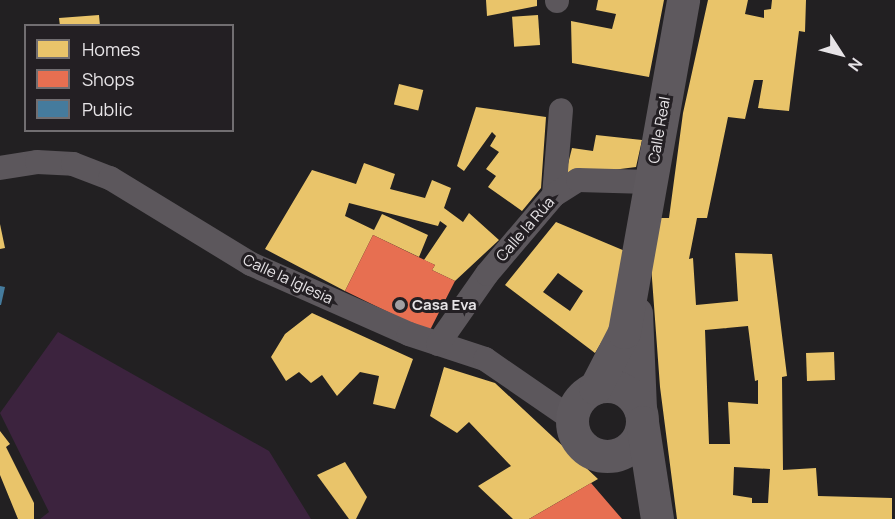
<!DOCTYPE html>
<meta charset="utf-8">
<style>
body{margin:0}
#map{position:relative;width:895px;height:519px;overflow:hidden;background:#222022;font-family:Manrope,sans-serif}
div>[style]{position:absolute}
.green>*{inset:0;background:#3c233e}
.homes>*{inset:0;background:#e9c46a;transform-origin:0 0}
.shops>*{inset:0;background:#e76f51}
.public>*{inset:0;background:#457b9d}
.street>*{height:24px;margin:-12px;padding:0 12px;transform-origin:12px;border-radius:12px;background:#5c575c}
.secondary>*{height:33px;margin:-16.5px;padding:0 16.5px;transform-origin:16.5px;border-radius:16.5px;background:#5e595e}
.secondary>.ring{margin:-16.5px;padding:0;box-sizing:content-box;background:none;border:33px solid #5e595e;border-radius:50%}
.dots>*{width:16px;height:16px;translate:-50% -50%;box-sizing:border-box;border:3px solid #231f23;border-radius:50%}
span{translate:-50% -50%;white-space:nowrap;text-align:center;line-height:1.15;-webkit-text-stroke:6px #231f23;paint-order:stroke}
.street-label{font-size:15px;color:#e7e4e7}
.poi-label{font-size:15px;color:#e7e4e7;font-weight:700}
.left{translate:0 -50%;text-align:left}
.legend{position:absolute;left:24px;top:24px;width:210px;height:108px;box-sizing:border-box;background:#231f23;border:2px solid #716e71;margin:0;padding:8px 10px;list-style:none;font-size:18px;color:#e7e4e7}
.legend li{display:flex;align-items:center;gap:12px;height:30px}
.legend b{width:30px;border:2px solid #716e71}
.north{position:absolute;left:811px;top:24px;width:60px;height:60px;-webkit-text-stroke:4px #231f23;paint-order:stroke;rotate:126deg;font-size:16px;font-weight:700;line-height:24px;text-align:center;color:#e7e4e7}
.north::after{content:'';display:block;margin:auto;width:21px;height:27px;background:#e7e4e7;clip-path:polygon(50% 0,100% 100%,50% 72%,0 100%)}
</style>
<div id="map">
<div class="green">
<i style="clip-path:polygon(58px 332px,269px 451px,311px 519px,40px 519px,49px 512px,0 413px)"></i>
</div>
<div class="homes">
<i style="clip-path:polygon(486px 0,537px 0,537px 6px,487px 16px)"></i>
<i style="clip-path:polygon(598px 0,664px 0,649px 77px,572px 63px,571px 21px,612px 29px,616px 14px,596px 10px)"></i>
<i style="clip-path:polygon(evenodd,708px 0,748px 0,745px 14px,764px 18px,764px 10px,771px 9px,772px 0,806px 0,805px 32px,799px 31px,789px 111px,758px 108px,763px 80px,754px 80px,745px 119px,728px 117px,707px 218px,697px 218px,689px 259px,693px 258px,696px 305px,738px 301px,735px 253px,772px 254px,787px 376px,782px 377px,783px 470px,816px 468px,818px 496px,892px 498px,892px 519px,677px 519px,660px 387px,651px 265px,658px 218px,669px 218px,683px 113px,708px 0,748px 326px,755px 381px,758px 380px,758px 404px,728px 402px,730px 444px,709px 444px,705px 330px,748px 326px,708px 0,734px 467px,770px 469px,768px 503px,752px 503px,752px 498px,733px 495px,734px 467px)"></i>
<i style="clip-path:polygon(99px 15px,100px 26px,60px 26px,59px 18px)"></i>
<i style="left:538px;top:15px;width:30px;height:26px;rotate:86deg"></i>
<i style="left:399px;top:84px;width:25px;height:21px;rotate:14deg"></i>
<i style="clip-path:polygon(476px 107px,546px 117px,541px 188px,522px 211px,488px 187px,496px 176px,486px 169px,499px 152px,490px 146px,496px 136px,492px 132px,464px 171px,457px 166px)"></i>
<i style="clip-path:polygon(596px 135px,642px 140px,636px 167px,565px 176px,572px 148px,593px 151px)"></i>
<i style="clip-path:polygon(364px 163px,395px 174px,390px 189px,425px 198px,432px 180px,451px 188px,444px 208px,463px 222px,469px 213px,499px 240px,455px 281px,432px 270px,435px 265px,424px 260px,447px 226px,440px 221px,438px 226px,349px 203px,345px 216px,374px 230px,382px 214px,428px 235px,419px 257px,373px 235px,345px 291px,265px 249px,312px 170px,356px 184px)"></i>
<i style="clip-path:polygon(evenodd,556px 222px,625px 251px,619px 313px,595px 353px,505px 285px,556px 222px,558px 273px,583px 291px,570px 311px,543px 292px,558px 273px)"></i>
<i style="clip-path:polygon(0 224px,5px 248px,0 249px)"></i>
<i style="clip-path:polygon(312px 313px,413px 359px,395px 409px,373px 404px,379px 376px,360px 372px,337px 396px,322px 375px,311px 383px,299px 372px,286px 381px,271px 357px,285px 334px)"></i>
<i style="left:834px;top:352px;width:28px;height:28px;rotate:88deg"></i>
<i style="clip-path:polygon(444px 367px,495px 383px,598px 479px,529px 519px,513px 519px,478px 486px,511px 466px,469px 422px,457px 433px,430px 416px)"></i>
<i style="clip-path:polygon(0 431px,10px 444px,6px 447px,34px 503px,34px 519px,18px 519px,0 475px)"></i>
<i style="clip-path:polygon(345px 462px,367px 497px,356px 519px,349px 519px,317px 475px)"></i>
</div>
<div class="shops">
<i style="clip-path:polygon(373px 235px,435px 265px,432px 270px,455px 281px,429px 332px,345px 291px)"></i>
<i style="clip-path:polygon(591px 483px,622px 519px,529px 519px,555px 504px)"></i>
</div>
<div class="public">
<i style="clip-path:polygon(0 286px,5px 287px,1px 305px,0 305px)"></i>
</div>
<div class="street">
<i style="left:557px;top:1px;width:1px;rotate:-90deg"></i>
<i style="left:0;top:168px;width:37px;rotate:-9deg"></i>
<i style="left:37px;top:162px;width:36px;rotate:3deg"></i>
<i style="left:73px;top:164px;width:40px;rotate:21deg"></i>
<i style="left:110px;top:178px;width:165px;rotate:31.4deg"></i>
<i style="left:251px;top:264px;width:173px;rotate:23.9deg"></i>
<i style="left:409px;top:334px;width:80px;rotate:18.2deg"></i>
<i style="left:485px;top:359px;width:106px;rotate:34.6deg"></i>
<i style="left:554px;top:195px;width:85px;rotate:-85.3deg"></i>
<i style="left:438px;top:344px;width:85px;rotate:-55deg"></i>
<i style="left:487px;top:274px;width:104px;rotate:-49.7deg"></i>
<i style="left:554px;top:195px;width:28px;rotate:-32deg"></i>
<i style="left:578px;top:180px;width:71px;rotate:1.6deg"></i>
</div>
<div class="secondary">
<i style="left:636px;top:313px;width:96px;rotate:87.6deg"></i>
<i class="ring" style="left:572px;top:386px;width:37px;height:37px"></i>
<i style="left:595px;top:388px;width:63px;rotate:-62.6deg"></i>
<i style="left:624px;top:332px;width:337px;rotate:-79.9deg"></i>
<i style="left:642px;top:422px;width:98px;rotate:81.2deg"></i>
</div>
<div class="dots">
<i style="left:400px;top:305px;background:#a29fa2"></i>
</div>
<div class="street-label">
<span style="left:659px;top:130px;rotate:-80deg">Calle Real</span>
<span style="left:525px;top:229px;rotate:-49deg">Calle la Rúa</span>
<span style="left:288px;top:279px;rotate:25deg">Calle la Iglesia</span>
</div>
<div class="poi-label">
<span class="left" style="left:412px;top:305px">Casa Eva</span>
</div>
<ul class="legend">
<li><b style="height:16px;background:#e9c46a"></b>Homes</li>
<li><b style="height:16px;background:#e76f51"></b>Shops</li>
<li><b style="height:16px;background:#457b9d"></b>Public</li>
</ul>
<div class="north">N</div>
</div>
